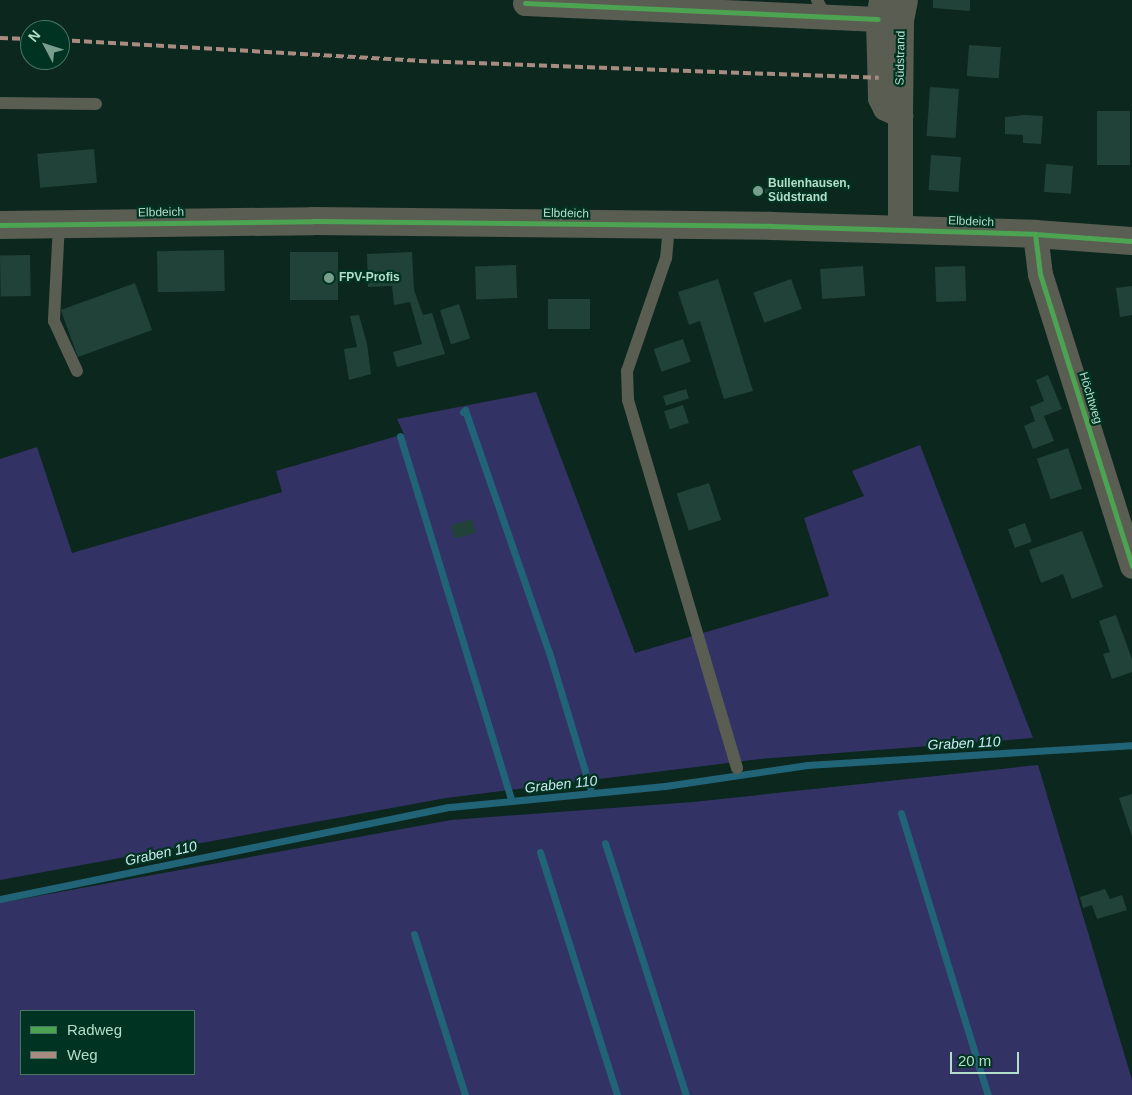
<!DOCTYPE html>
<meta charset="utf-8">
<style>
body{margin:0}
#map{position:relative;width:1132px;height:1095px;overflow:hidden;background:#0c271e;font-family:Arial,sans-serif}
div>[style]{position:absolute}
.green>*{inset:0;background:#333265}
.stream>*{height:7px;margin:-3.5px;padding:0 3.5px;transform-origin:3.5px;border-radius:3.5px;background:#216377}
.building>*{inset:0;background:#214238;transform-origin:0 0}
.service>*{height:12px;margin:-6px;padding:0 6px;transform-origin:6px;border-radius:6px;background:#595d52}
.minor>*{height:25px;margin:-12.5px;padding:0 12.5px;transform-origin:12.5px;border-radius:12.5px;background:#595d52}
.tertiary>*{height:28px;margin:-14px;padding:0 14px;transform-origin:14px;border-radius:14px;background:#595d52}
.quiet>*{height:4px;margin-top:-2px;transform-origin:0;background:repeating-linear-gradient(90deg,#a88b81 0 8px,transparent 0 12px)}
.cycleway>*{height:5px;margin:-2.5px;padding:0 2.5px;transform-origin:2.5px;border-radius:2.5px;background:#4ca352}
.dots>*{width:14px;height:14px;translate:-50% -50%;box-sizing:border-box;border:2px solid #003321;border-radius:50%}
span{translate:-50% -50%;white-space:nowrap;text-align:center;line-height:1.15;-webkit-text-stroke:4.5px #003321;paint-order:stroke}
.street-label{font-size:12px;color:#b5deca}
.poi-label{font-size:12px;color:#b5deca;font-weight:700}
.left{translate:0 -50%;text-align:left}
.water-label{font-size:14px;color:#cde8f2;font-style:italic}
.legend{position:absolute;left:20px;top:1010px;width:175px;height:65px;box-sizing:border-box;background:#003321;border:1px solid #487765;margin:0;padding:6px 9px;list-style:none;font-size:15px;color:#b5deca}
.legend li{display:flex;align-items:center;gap:10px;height:25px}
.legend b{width:25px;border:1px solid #487765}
.north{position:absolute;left:20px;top:20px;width:50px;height:50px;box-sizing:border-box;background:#003321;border:1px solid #487765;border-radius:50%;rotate:310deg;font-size:14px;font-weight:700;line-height:20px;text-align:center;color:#b5deca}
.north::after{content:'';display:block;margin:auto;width:18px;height:22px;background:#7a9e8e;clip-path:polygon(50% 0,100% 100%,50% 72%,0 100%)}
.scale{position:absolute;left:950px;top:1052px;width:69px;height:22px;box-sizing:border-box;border:2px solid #b5deca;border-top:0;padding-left:6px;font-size:15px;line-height:18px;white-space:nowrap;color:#b5deca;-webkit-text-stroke:4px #003321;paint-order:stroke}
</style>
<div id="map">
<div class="green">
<i style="clip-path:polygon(536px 392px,635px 653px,829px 596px,804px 518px,864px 496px,852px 471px,920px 445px,1033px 738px,760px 759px,446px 798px,0 880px,0 459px,37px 447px,72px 553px,282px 492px,276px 471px,404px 434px,397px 419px)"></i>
<i style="clip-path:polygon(evenodd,1038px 765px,1132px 1080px,1132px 1095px,0 1095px,0 903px,451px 820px,693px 802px,1038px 765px,194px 1011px,194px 1074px,21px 1074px,21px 1011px,194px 1011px)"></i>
</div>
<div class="stream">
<i style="left:463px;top:412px;width:3px;rotate:-45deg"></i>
<i style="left:465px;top:410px;width:256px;rotate:70.9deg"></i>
<i style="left:549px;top:652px;width:145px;rotate:73.2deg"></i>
<i style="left:400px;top:436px;width:380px;rotate:73deg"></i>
<i style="left:901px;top:813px;width:295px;rotate:72.9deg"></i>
<i style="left:605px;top:843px;width:265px;rotate:72.2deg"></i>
<i style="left:540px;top:852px;width:255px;rotate:72.4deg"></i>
<i style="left:0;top:899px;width:459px;rotate:-11.6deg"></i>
<i style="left:450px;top:807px;width:216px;rotate:-5.6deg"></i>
<i style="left:665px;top:786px;width:144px;rotate:-8.4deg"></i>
<i style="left:807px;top:765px;width:325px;rotate:-3.5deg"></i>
<i style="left:414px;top:934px;width:169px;rotate:72.4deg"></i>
</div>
<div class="building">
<i style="clip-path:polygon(933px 0,970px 0,970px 11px,933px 8px)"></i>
<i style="left:969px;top:45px;width:32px;height:31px;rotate:4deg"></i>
<i style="left:930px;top:87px;width:29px;height:49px;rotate:4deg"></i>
<i style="left:1097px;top:111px;width:33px;height:54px"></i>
<i style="clip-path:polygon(1024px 115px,1043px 116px,1041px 144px,1023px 143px,1023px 135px,1005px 134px,1005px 117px)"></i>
<i style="left:94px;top:149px;width:34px;height:57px;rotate:85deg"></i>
<i style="left:931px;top:155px;width:30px;height:35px;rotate:4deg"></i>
<i style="left:1046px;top:164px;width:27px;height:28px;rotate:4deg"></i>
<i style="clip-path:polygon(765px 188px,779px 188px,779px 194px,765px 193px)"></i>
<i style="left:224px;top:250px;width:41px;height:67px;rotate:89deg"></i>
<i style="left:290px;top:252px;width:48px;height:48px"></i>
<i style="clip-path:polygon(412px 252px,414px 290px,423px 315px,432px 313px,445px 354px,397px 367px,393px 352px,422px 344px,410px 302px,394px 305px,392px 286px,368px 287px,367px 254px)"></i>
<i style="left:30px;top:255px;width:41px;height:30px;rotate:89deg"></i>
<i style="left:516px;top:265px;width:33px;height:41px;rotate:88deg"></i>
<i style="left:863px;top:266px;width:30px;height:43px;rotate:86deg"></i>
<i style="left:965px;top:266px;width:35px;height:30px;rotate:88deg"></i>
<i style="clip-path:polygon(718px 279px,753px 391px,724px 399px,700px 321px,689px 325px,678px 292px)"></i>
<i style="left:791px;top:279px;width:32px;height:40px;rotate:70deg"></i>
<i style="left:135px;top:283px;width:50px;height:79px;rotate:70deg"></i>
<i style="clip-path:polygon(1132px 286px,1132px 315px,1120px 317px,1116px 288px)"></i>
<i style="left:548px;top:299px;width:42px;height:30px"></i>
<i style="left:459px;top:304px;width:36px;height:20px;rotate:72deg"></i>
<i style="clip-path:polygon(359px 315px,367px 344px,371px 374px,349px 380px,344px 349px,357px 347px,350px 316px)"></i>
<i style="left:683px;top:339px;width:24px;height:31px;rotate:71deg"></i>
<i style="clip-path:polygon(1048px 375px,1062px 409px,1044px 416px,1054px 441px,1033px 449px,1024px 426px,1035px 421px,1030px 407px,1044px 401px,1036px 380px)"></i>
<i style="left:686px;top:389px;width:10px;height:24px;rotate:73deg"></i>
<i style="left:683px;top:405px;width:19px;height:20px;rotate:72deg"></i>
<i style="left:1068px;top:448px;width:43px;height:33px;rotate:71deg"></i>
<i style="left:709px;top:483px;width:39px;height:34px;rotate:72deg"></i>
<i style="left:472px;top:519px;width:14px;height:22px;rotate:73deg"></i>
<i style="left:1025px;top:523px;width:20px;height:18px;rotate:70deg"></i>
<i style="clip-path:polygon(1082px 531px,1103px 587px,1072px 599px,1063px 574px,1041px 583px,1029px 550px)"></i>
<i style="clip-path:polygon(1116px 615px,1132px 659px,1132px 672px,1112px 679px,1103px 654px,1110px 652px,1099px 621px)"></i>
<i style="clip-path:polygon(1132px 794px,1132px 837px,1119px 798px)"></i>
<i style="clip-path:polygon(1105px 889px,1110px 899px,1122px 895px,1127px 910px,1097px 919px,1092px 905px,1083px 908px,1080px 897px)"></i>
</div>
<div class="service">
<i style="left:817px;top:0;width:19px;rotate:62deg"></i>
<i style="left:0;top:103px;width:96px;rotate:0.6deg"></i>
<i style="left:59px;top:224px;width:97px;rotate:93deg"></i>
<i style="left:54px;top:321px;width:55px;rotate:65.3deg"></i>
<i style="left:669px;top:225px;width:33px;rotate:95deg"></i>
<i style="left:666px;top:258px;width:120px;rotate:109deg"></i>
<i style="left:627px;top:371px;width:29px;rotate:88deg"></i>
<i style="left:628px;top:400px;width:384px;rotate:73.5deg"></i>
</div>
<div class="minor">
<i style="left:881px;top:0;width:19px;rotate:99deg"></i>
<i style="left:878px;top:19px;width:79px;rotate:88.5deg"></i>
<i style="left:880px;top:98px;width:11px;rotate:63deg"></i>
<i style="left:885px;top:108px;width:17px;rotate:25deg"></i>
<i style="left:900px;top:115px;width:115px;rotate:90deg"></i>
<i style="left:525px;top:3px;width:353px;rotate:2.6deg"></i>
<i style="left:900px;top:115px;width:95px;rotate:-89.4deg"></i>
<i style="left:901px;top:20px;width:20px;rotate:-79deg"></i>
<i style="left:1035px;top:234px;width:40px;rotate:82.9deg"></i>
<i style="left:1040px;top:274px;width:306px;rotate:72.5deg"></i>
</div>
<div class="tertiary">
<i style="left:0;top:225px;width:313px;rotate:-0.7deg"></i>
<i style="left:313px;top:221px;width:458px;rotate:0.6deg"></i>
<i style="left:771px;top:226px;width:264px;rotate:1.7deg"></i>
<i style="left:1035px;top:234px;width:97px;rotate:4.1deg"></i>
</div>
<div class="quiet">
<i style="left:0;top:38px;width:30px;rotate:2deg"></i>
<i style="left:60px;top:40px;width:360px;rotate:3.3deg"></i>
<i style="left:419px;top:61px;width:460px;rotate:2.1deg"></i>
</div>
<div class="cycleway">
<i style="left:525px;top:3px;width:353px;rotate:2.6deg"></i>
<i style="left:0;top:225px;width:313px;rotate:-0.7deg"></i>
<i style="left:313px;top:221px;width:458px;rotate:0.6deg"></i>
<i style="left:771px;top:226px;width:264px;rotate:1.7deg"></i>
<i style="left:1035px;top:234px;width:97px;rotate:4.1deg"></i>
<i style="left:1035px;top:234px;width:40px;rotate:82.9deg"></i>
<i style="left:1040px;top:274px;width:306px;rotate:72.5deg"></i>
</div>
<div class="dots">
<i style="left:758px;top:191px;background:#7a9e8e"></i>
<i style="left:329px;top:278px;background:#7a9e8e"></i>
</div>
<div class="street-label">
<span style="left:901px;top:58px;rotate:-89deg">Südstrand</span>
<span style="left:161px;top:213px;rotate:-1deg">Elbdeich</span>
<span style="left:566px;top:214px;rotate:1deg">Elbdeich</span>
<span style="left:971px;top:222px;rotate:2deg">Elbdeich</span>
<span style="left:1090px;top:398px;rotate:73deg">Höchtweg</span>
</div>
<div class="poi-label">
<span class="left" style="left:768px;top:191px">Bullenhausen,<br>Südstrand</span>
<span class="left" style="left:339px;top:278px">FPV-Profis</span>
</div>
<div class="water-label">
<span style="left:964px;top:743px;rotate:-3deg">Graben 110</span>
<span style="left:561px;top:784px;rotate:-6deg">Graben 110</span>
<span style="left:161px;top:853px;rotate:-12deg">Graben 110</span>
</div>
<ul class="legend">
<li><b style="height:6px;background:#4ca352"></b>Radweg</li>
<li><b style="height:6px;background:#a88b81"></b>Weg</li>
</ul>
<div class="north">N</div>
<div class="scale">20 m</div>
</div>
